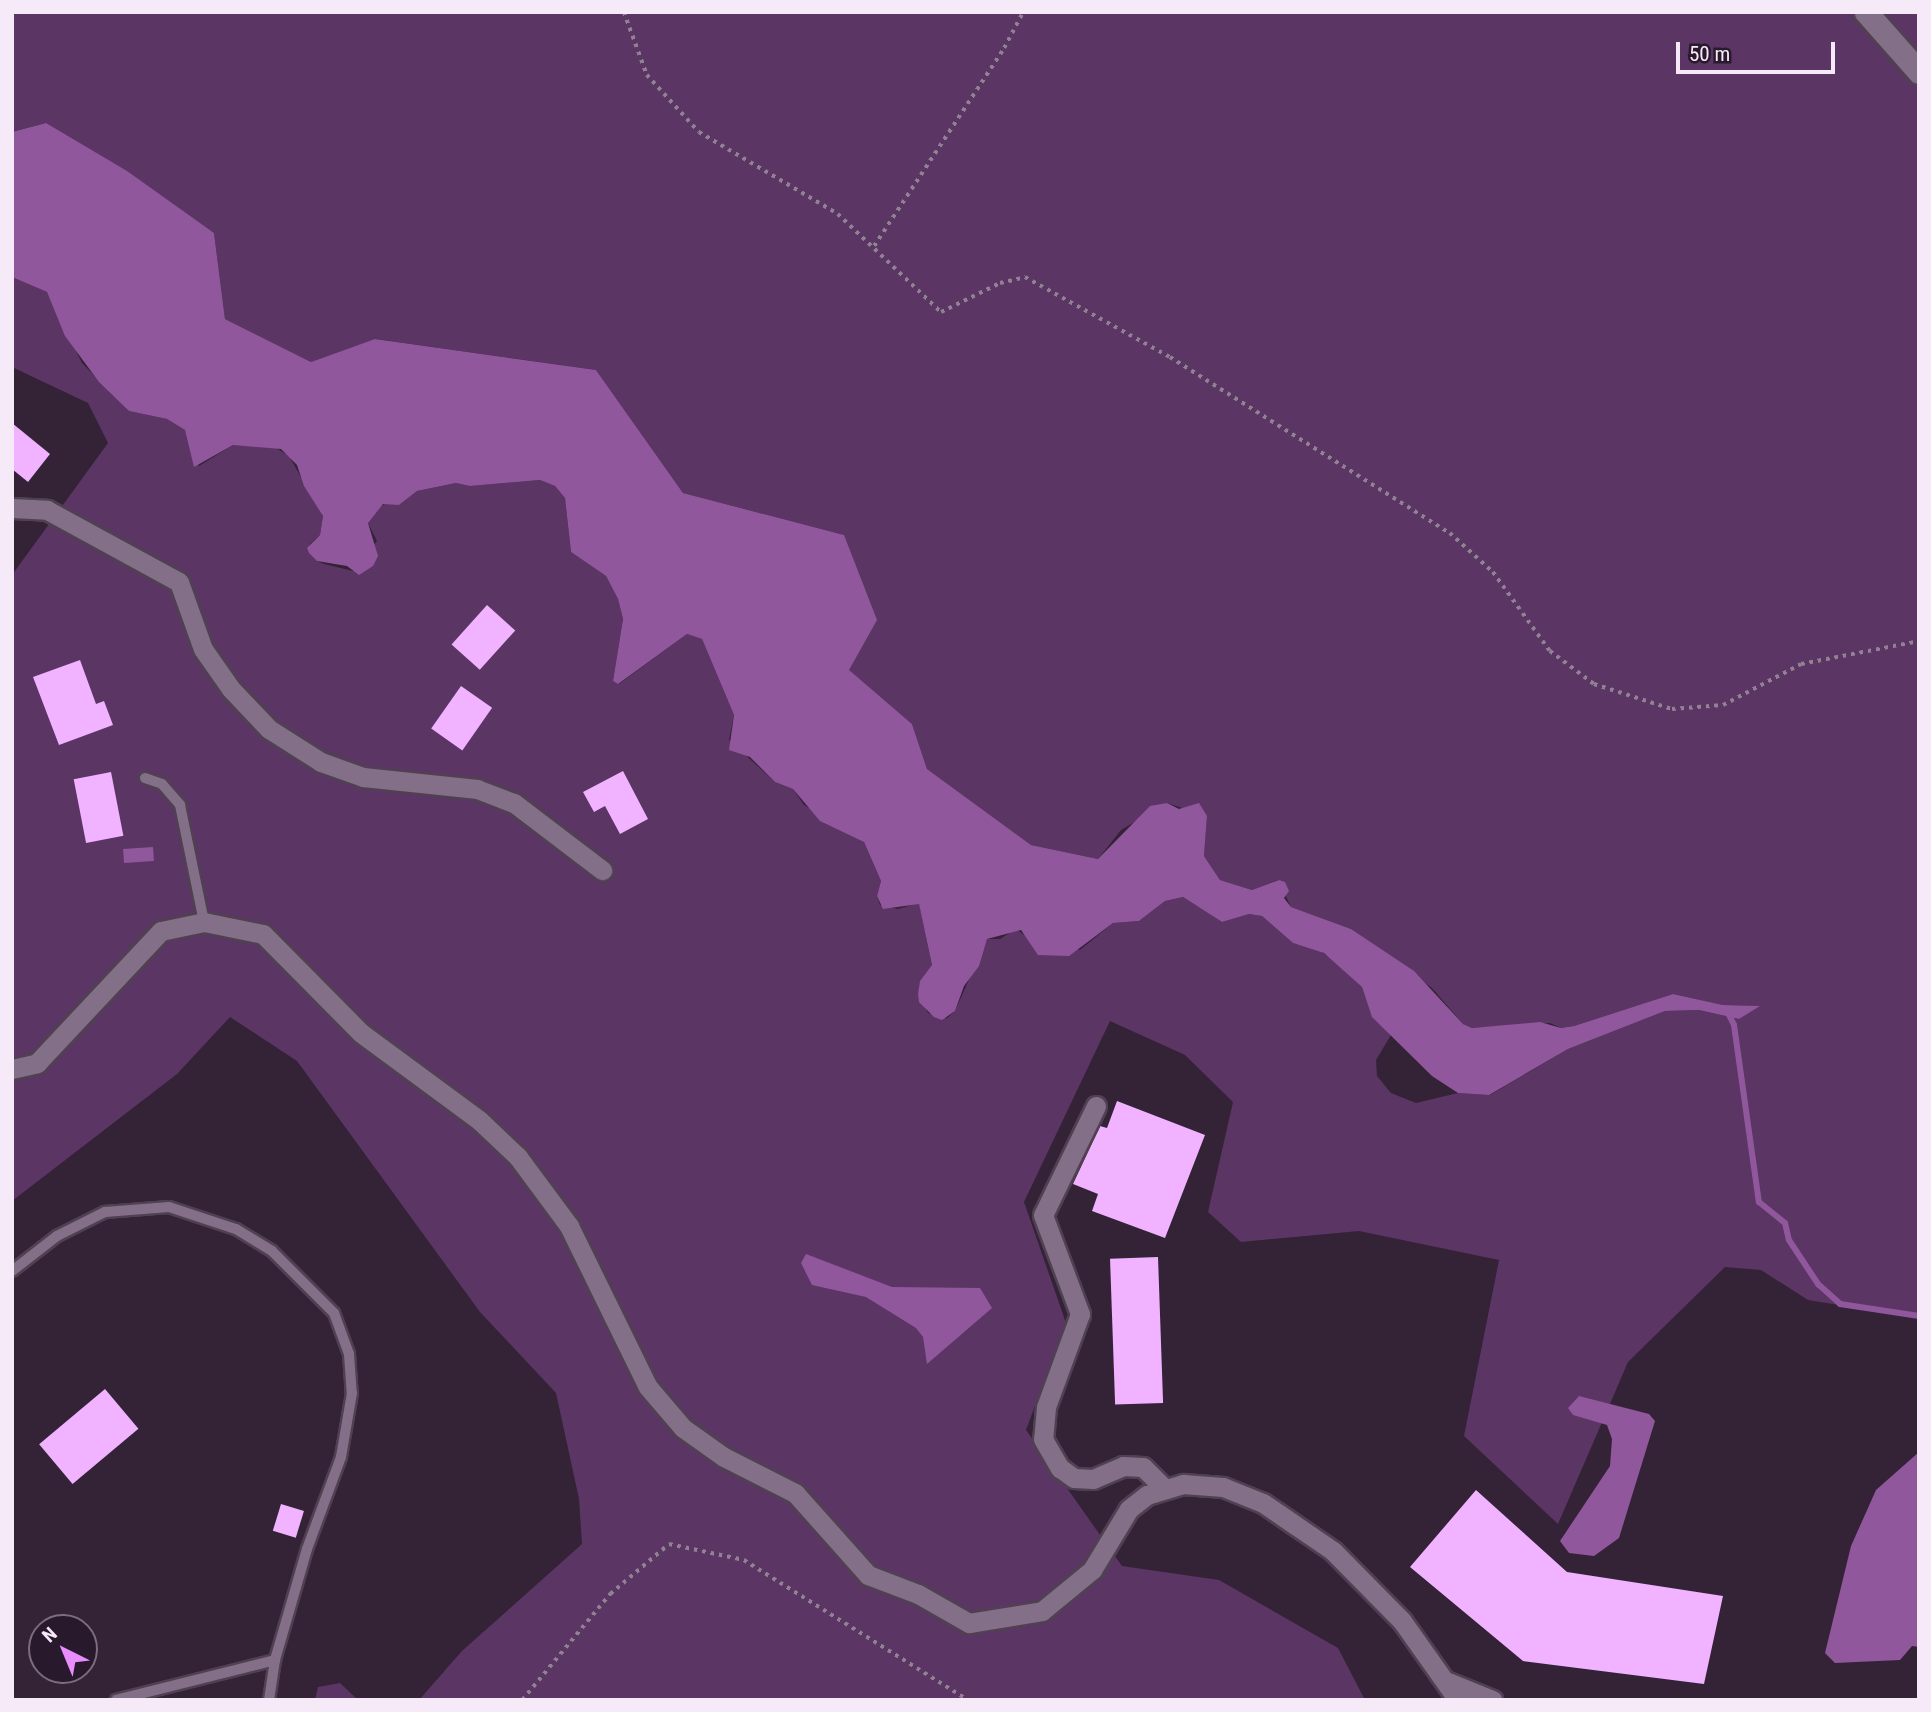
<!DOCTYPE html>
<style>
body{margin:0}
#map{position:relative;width:1931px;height:1712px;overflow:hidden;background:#342237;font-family:"Roboto Condensed",sans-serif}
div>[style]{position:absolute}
.green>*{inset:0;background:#5b3564}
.water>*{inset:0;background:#91579d;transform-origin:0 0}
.stream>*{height:6px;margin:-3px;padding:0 3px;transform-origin:3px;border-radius:3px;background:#91579d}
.building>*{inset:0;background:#f1b3ff;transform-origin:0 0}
.path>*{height:3.5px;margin-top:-1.75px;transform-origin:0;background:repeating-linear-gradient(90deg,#918293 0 3.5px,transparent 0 8.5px)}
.roads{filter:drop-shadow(2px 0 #504152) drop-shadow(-2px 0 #504152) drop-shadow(0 2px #504152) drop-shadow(0 -2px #504152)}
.service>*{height:10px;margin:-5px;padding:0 5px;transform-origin:5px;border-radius:5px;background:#846f88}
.minor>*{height:19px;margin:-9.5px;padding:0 9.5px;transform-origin:9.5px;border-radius:9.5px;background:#846f88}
.tertiary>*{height:23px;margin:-11.5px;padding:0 11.5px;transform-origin:11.5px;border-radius:11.5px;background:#846f88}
span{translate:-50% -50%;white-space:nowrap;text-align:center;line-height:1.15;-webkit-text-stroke:7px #29192d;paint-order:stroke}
.frame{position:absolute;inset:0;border:14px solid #f6eaf8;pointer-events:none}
.north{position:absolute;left:28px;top:1614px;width:70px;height:70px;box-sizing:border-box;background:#29192d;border:2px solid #7b6d7e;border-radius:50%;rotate:317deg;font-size:19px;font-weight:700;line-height:28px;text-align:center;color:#f6eaf8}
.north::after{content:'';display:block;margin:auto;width:24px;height:32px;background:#e98dfd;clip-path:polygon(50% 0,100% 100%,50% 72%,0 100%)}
.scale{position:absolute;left:1676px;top:42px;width:159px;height:32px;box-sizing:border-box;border:4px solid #f6eaf8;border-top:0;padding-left:9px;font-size:21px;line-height:24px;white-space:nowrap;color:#f6eaf8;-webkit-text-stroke:5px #29192d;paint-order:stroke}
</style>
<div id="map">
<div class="green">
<i style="clip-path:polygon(12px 12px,1919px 12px,1919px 1318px,1808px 1300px,1761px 1270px,1725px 1267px,1628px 1362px,1558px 1524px,1464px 1436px,1499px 1260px,1359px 1231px,1241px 1242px,1208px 1212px,1233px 1102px,1185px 1055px,1110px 1021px,1024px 1202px,1066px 1323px,1026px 1430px,1122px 1566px,1219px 1580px,1338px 1648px,1365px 1700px,419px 1700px,462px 1651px,582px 1544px,579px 1499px,556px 1393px,480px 1312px,297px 1061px,230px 1017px,177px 1074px,12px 1201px,12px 575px,108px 443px,88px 403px,12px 367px,12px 277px,47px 292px,82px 363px,129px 411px,167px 419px,185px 430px,199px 466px,233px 445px,273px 446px,289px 456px,323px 516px,320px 535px,310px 544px,317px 561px,324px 564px,353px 571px,377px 541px,368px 523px,375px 509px,389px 502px,399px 505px,417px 491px,456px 483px,470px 486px,540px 480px,555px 486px,565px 498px,571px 552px,606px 576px,618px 599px,623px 619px,613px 681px,619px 684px,687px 634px,702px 639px,734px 715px,729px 740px,775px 782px,793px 789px,804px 805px,864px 842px,881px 881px,877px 896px,880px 905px,898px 909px,919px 903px,932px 965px,918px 994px,928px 1013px,947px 1018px,955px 1011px,987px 939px,1000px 939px,1016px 929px,1031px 940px,1080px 950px,1113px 923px,1139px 921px,1165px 901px,1183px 897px,1222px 922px,1249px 914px,1262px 916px,1293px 943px,1319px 950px,1340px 965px,1362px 987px,1372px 1016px,1391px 1035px,1376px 1060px,1377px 1076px,1391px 1093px,1416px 1103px,1458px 1093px,1490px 1095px,1568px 1049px,1665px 1011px,1699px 1010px,1739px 1019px,1758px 1006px,1723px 1005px,1673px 994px,1574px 1026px,1561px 1028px,1550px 1023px,1472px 1028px,1463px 1024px,1432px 988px,1351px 929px,1291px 907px,1278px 880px,1252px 890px,1220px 880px,1204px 856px,1207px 816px,1167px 803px,1121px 830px,1098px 859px,1031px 845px,927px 769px,912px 724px,848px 670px,844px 535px,683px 493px,596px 370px,376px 339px,311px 362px,225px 319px,214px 233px,46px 123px,12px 132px)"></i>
<i style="clip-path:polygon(340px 1683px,358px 1700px,315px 1700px,318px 1687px)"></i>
</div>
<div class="water">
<i style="clip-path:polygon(46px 123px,127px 171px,214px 233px,225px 319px,311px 362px,375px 339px,596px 370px,683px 493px,844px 535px,877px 620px,849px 670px,912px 724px,927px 769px,1031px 845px,1098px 859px,1150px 806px,1167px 803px,1179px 809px,1199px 803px,1207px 816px,1204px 856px,1220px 880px,1252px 890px,1279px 880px,1285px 882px,1289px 891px,1284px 898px,1291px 907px,1351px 929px,1414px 971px,1463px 1024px,1472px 1028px,1540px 1022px,1561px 1028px,1574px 1026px,1673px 994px,1723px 1005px,1760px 1006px,1739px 1019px,1699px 1010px,1665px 1011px,1568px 1049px,1489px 1095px,1458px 1093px,1432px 1076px,1372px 1017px,1362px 987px,1324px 953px,1293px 943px,1262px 916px,1249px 914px,1222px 922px,1183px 897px,1165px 901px,1139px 921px,1113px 923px,1069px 956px,1038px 955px,1021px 930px,987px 939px,979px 966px,964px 986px,955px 1011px,942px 1020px,934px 1017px,919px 1002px,918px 994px,920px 981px,932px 965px,919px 904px,883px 909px,877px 896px,881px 881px,864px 842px,820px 821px,793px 789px,775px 782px,750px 757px,729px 750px,734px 715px,702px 639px,687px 634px,618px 684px,613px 681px,623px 619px,618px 599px,606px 576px,571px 552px,565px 498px,555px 486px,540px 480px,470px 486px,456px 483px,417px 491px,399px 505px,383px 504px,368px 523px,378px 556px,373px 566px,359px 575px,347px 566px,317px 561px,309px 553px,307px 548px,320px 535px,323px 516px,304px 486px,297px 465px,281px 449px,233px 445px,194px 467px,185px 430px,167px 419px,129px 411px,99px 382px,65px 336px,47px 292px,12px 277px,12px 132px)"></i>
<i style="left:153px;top:847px;width:14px;height:30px;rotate:86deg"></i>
<i style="clip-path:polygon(806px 1254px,892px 1287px,980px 1288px,992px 1308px,927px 1364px,923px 1337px,916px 1328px,866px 1297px,812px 1285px,801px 1263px)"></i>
<i style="clip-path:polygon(1579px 1396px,1649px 1414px,1655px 1421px,1619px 1538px,1594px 1556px,1569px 1553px,1560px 1541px,1610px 1466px,1612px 1439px,1607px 1425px,1573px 1415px,1568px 1408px)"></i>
<i style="clip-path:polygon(1919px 1452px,1919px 1647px,1912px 1646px,1900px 1660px,1835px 1663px,1825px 1653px,1851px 1546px,1876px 1490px)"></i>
</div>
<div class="stream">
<i style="left:1728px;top:1013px;width:13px;rotate:63deg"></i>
<i style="left:1734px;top:1025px;width:179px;rotate:82deg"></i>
<i style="left:1759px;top:1202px;width:33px;rotate:39deg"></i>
<i style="left:1785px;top:1223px;width:17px;rotate:77deg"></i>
<i style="left:1789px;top:1240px;width:53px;rotate:56.6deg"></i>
<i style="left:1818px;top:1284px;width:30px;rotate:42deg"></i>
<i style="left:1840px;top:1304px;width:80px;rotate:8.6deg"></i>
</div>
<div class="building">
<i style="clip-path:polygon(12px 423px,50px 454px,28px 482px,12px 469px)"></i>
<i style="left:487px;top:605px;width:38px;height:53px;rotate:42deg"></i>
<i style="clip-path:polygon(80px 660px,96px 704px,104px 701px,113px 725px,59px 745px,33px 677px)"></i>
<i style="left:461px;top:686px;width:38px;height:52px;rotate:35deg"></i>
<i style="clip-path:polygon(623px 771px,648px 819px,620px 834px,605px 806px,594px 812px,583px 792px)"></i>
<i style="left:111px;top:772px;width:65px;height:38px;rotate:79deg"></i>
<i style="clip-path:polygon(1117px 1101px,1205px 1135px,1165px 1238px,1092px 1211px,1098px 1194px,1073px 1184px,1100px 1126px,1107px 1128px)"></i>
<i style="left:1158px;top:1257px;width:146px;height:48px;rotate:88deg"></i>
<i style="left:105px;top:1389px;width:52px;height:86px;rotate:50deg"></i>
<i style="clip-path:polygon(1476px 1490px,1567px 1572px,1723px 1596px,1704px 1684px,1523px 1661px,1410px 1567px)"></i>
<i style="left:281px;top:1504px;width:24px;height:28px;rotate:17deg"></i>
</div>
<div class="path">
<i style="left:624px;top:12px;width:67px;rotate:69.9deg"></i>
<i style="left:647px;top:75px;width:77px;rotate:47.6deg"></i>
<i style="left:699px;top:132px;width:161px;rotate:30.5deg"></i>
<i style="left:838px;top:214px;width:142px;rotate:43.6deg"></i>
<i style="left:941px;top:312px;width:66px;rotate:-26.2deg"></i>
<i style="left:1000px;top:283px;width:26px;rotate:-13deg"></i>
<i style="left:1025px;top:277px;width:166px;rotate:28.9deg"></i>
<i style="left:1170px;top:357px;width:331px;rotate:32.2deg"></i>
<i style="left:1450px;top:533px;width:58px;rotate:42.2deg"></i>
<i style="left:1493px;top:572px;width:97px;rotate:54.2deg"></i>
<i style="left:1550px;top:651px;width:55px;rotate:36.9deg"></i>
<i style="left:1594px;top:684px;width:82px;rotate:17.8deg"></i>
<i style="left:1672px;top:709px;width:51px;rotate:-4.5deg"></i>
<i style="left:1723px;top:705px;width:88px;rotate:-27.7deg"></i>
<i style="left:1801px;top:664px;width:120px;rotate:-11deg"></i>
<i style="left:874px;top:246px;width:237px;rotate:-56.7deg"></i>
<i style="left:1004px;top:48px;width:41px;rotate:-62.2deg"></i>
<i style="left:522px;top:1700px;width:138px;rotate:-50.3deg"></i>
<i style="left:610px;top:1594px;width:77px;rotate:-40.3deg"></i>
<i style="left:669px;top:1544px;width:77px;rotate:12deg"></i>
<i style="left:744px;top:1560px;width:264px;rotate:32deg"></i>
</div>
<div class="roads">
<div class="service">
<i style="left:145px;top:778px;width:18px;rotate:19deg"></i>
<i style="left:162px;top:784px;width:28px;rotate:49deg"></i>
<i style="left:180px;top:805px;width:119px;rotate:78.4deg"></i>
<i style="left:12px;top:1271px;width:57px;rotate:-37.9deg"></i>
<i style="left:57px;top:1236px;width:54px;rotate:-26.6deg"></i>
<i style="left:105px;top:1212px;width:64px;rotate:-4.5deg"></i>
<i style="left:169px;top:1207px;width:71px;rotate:18.2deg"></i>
<i style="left:236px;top:1229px;width:42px;rotate:31.4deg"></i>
<i style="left:272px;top:1251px;width:88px;rotate:45deg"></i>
<i style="left:334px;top:1313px;width:44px;rotate:69.9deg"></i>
<i style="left:349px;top:1354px;width:39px;rotate:86deg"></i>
<i style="left:352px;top:1393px;width:65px;rotate:99.8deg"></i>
<i style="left:341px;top:1457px;width:98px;rotate:110.3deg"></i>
<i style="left:307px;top:1549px;width:116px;rotate:106.1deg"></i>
<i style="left:275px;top:1660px;width:40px;rotate:98.5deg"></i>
<i style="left:116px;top:1700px;width:164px;rotate:-14.1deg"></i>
</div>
<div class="minor">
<i style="left:12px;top:508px;width:35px;rotate:3deg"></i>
<i style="left:47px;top:510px;width:150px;rotate:28.6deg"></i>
<i style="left:179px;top:582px;width:71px;rotate:70.3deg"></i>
<i style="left:203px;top:649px;width:49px;rotate:55deg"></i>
<i style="left:231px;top:689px;width:55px;rotate:46.5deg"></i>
<i style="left:269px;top:729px;width:62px;rotate:32.4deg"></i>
<i style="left:321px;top:762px;width:45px;rotate:19.7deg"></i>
<i style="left:363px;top:777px;width:115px;rotate:6deg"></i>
<i style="left:477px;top:789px;width:40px;rotate:21deg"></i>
<i style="left:514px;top:803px;width:111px;rotate:37.3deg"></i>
<i style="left:12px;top:1069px;width:26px;rotate:-13deg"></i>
<i style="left:37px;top:1063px;width:181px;rotate:-46.8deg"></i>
<i style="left:161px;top:931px;width:44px;rotate:-11.8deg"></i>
<i style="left:204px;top:922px;width:60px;rotate:11.5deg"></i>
<i style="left:263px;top:934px;width:139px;rotate:45.3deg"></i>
<i style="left:361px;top:1033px;width:147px;rotate:36.4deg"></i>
<i style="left:479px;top:1120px;width:54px;rotate:43.5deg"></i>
<i style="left:518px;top:1157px;width:86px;rotate:53.5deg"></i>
<i style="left:569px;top:1226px;width:179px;rotate:63.9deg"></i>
<i style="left:648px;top:1387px;width:54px;rotate:49.5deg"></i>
<i style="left:683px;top:1428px;width:50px;rotate:35.3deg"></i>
<i style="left:724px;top:1457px;width:80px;rotate:26.9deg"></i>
<i style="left:795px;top:1493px;width:110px;rotate:48.3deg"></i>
<i style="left:868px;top:1575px;width:53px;rotate:20.8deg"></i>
<i style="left:918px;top:1594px;width:59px;rotate:29.6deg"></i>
<i style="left:969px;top:1623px;width:74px;rotate:-9.3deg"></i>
<i style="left:1042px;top:1611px;width:65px;rotate:-39.4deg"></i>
<i style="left:1092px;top:1570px;width:71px;rotate:-58.8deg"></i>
<i style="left:1129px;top:1509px;width:23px;rotate:-38deg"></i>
<i style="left:1147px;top:1495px;width:38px;rotate:-17deg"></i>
<i style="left:1183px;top:1484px;width:40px;rotate:4.3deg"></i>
<i style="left:1223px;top:1487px;width:43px;rotate:21.8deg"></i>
<i style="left:1263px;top:1503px;width:85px;rotate:34.4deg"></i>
<i style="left:1333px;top:1551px;width:98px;rotate:45.4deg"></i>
<i style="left:1402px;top:1621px;width:97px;rotate:54.7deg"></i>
<i style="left:1096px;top:1106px;width:121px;rotate:115.9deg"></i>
<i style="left:1043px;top:1215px;width:106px;rotate:69.5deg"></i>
<i style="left:1080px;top:1314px;width:99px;rotate:110.1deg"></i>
<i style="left:1046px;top:1407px;width:32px;rotate:95deg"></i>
<i style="left:1043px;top:1439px;width:34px;rotate:60deg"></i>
<i style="left:1060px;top:1468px;width:17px;rotate:36deg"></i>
<i style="left:1074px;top:1478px;width:19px;rotate:3deg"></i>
<i style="left:1093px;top:1479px;width:33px;rotate:-23deg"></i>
<i style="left:1123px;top:1466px;width:20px;rotate:3deg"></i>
<i style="left:1143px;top:1467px;width:30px;rotate:45deg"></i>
<i style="left:1448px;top:1682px;width:48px;rotate:22.2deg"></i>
</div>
<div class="tertiary">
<i style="left:1866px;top:12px;width:80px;rotate:48.5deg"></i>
</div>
</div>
<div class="frame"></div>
<div class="north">N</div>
<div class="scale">50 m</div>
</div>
